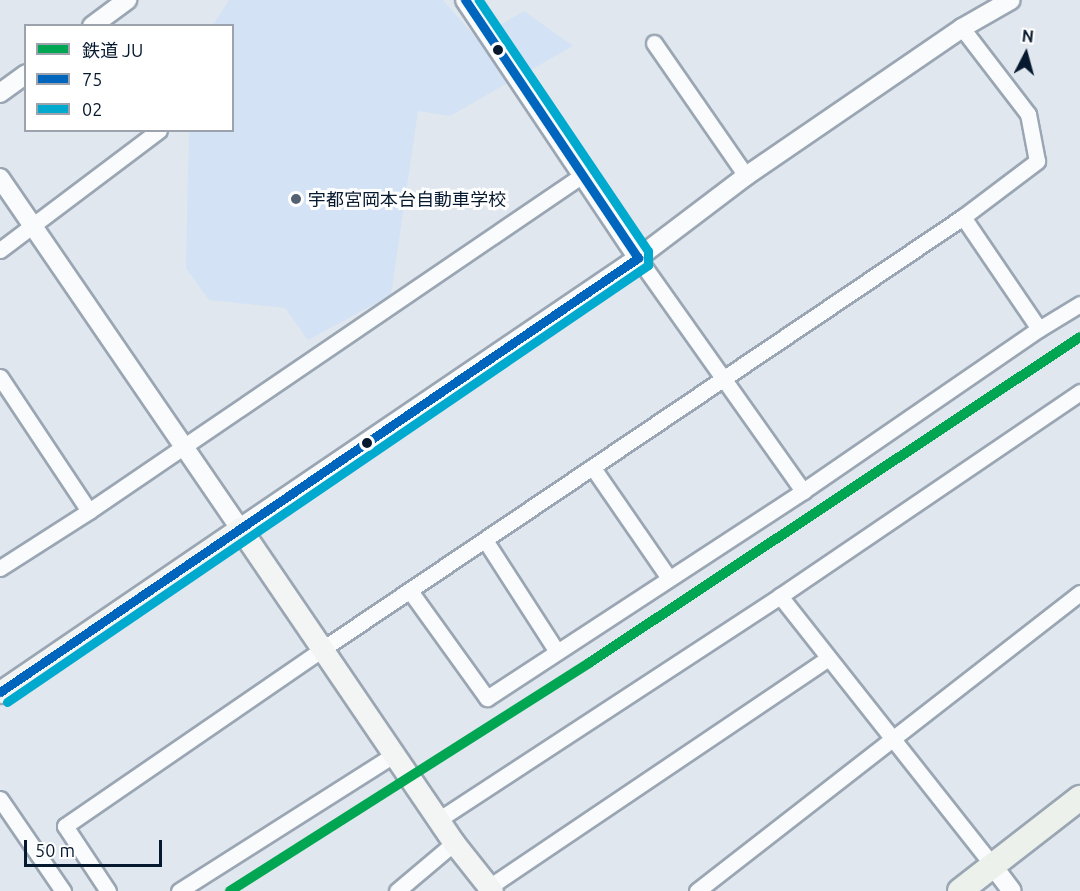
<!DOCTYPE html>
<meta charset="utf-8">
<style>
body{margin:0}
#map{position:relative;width:1080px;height:891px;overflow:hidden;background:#e1e7ee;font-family:Ubuntu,"Noto Sans JP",sans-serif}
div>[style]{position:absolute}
.built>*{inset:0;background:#d3e2f4}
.roads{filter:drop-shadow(2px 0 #9aa6b3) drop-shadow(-2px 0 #9aa6b3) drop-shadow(0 2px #9aa6b3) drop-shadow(0 -2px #9aa6b3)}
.minor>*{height:15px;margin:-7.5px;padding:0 7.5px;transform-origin:7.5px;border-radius:7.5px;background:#fafbfc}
.tertiary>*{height:18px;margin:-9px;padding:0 9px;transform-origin:9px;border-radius:9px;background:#fafbfc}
.secondary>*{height:21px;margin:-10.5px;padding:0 10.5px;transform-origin:10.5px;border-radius:10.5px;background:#f3f5f4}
.primary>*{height:24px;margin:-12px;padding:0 12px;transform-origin:12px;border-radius:12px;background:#ecf1eb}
.bus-1>*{height:9px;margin:-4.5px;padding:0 4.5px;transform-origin:4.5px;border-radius:4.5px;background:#0065bd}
.bus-2>*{height:9px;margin:-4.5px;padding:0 4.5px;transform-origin:4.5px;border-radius:4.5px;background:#00a9ce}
.rail-1>*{height:10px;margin:-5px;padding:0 5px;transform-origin:5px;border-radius:5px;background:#00a651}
.dots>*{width:16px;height:16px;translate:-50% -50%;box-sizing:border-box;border:3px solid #fff;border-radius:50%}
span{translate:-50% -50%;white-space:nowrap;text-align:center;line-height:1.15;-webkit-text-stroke:6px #fff;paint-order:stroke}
.poi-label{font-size:18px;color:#07192f}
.left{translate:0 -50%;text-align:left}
.legend{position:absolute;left:24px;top:24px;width:210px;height:108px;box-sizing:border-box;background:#fff;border:2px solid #9ca3ac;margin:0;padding:8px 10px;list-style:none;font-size:18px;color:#07192f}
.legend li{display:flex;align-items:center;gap:12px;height:30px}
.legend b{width:30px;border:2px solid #9ca3ac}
.north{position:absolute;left:996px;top:24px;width:60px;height:60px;-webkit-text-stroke:4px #fff;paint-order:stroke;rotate:6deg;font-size:16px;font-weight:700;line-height:24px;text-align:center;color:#07192f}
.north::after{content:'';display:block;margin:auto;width:21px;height:27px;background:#07192f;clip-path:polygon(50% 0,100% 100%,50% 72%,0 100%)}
.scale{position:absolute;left:24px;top:840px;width:138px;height:27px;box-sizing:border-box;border:3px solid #07192f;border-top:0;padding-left:8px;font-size:18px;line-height:21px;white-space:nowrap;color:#07192f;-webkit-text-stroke:4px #fff;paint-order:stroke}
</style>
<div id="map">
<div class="built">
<i style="clip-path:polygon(229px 0,443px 0,477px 39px,524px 11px,573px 46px,450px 116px,418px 111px,391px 295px,308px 340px,285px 308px,209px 300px,186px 268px,189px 131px,232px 130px,232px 26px,213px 25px)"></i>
</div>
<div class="roads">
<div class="minor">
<i style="left:654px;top:43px;width:162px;rotate:55.3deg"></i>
<i style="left:963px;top:217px;width:135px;rotate:55.8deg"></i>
<i style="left:0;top:250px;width:199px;rotate:-37deg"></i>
<i style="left:638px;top:258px;width:286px;rotate:54.7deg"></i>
<i style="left:0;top:377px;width:161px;rotate:56.4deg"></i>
<i style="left:593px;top:468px;width:134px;rotate:55.4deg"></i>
<i style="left:485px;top:540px;width:131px;rotate:57.2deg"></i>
<i style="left:0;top:568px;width:106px;rotate:-32.6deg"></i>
<i style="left:89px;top:511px;width:595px;rotate:-34.25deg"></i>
<i style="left:410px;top:591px;width:132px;rotate:54.3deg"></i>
<i style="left:487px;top:698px;width:378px;rotate:-33.2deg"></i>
<i style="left:803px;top:491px;width:286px;rotate:-34.5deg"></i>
<i style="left:1039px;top:329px;width:48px;rotate:-31.4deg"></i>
<i style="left:780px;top:596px;width:344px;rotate:51.7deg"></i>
<i style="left:0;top:799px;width:112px;rotate:55.6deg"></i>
<i style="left:438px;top:820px;width:409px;rotate:-33.2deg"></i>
<i style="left:780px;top:596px;width:363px;rotate:-34.2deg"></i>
<i style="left:489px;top:887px;width:409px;rotate:-34deg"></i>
<i style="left:108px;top:891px;width:78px;rotate:-123.5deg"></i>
<i style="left:65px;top:826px;width:311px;rotate:-34.5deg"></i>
<i style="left:321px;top:650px;width:774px;rotate:-34deg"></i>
<i style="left:963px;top:217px;width:93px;rotate:-37.1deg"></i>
<i style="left:1037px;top:161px;width:48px;rotate:-100.8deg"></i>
<i style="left:1028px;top:114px;width:108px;rotate:-127.5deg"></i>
<i style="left:179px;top:891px;width:256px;rotate:-32.4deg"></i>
<i style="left:397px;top:891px;width:75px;rotate:-40.1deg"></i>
<i style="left:697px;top:891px;width:485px;rotate:-37.9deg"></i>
</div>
<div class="tertiary">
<i style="left:465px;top:0;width:311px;rotate:56.2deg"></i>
<i style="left:92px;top:26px;width:44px;rotate:-36.6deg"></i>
<i style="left:0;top:93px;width:32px;rotate:-36deg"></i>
<i style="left:0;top:178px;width:424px;rotate:55.6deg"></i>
<i style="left:240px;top:528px;width:481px;rotate:-34.2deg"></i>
<i style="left:638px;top:258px;width:136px;rotate:-37.2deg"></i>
<i style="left:746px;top:176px;width:262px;rotate:-34.4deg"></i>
<i style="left:962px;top:28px;width:56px;rotate:-29.7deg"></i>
<i style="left:993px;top:866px;width:31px;rotate:53deg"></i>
</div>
<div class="secondary">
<i style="left:0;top:692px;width:291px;rotate:-34.3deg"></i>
<i style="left:240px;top:528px;width:381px;rotate:55.8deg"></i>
<i style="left:454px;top:843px;width:61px;rotate:51.6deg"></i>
</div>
<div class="primary">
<i style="left:960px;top:891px;width:152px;rotate:-37.8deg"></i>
</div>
</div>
<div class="bus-1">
<i style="left:0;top:692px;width:772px;rotate:-34.23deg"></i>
<i style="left:638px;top:258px;width:311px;rotate:-123.8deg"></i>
</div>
<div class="bus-2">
<i style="left:7px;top:702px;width:776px;rotate:-34.28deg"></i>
<i style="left:648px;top:265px;width:14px;rotate:-90deg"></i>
<i style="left:648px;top:251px;width:303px;rotate:-124deg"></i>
</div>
<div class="rail-1">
<i style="left:230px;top:891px;width:425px;rotate:-32.4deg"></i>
<i style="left:589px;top:663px;width:589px;rotate:-33.58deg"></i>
</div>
<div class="dots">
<i style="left:498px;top:50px;background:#07192f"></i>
<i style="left:296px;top:199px;background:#536172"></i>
<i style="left:367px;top:443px;background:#07192f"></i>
</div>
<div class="poi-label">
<span class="left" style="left:308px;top:199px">宇都宮岡本台自動車学校</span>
</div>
<ul class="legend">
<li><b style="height:8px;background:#00a651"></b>鉄道 JU</li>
<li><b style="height:8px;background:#0065bd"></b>75</li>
<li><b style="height:8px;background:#00a9ce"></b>02</li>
</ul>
<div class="north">N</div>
<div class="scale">50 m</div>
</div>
